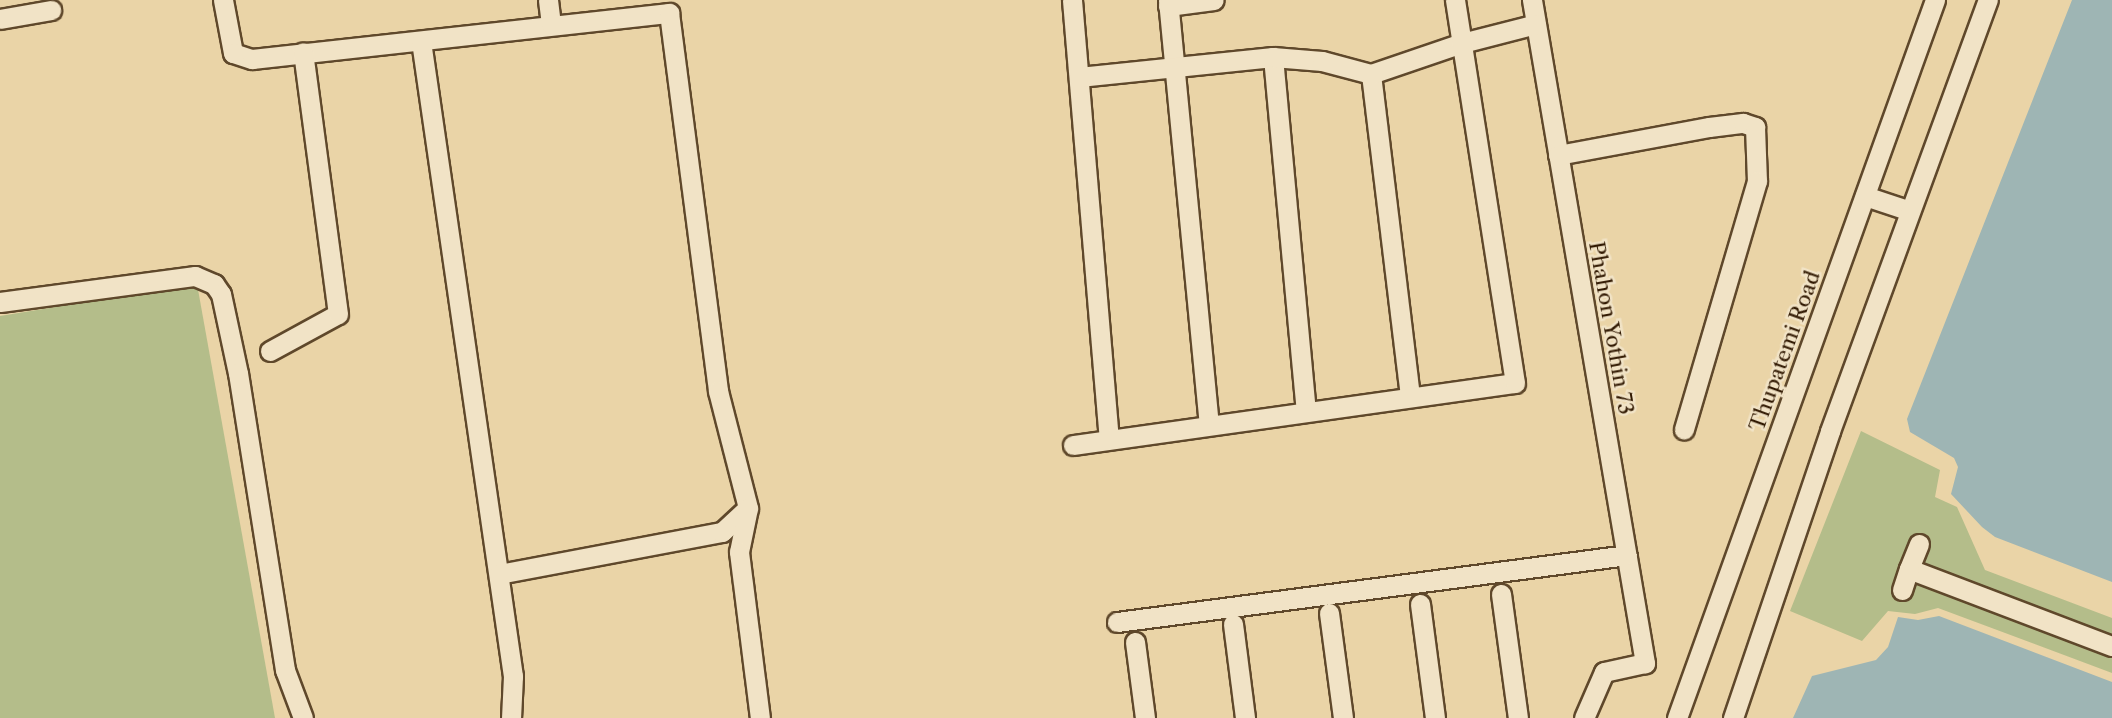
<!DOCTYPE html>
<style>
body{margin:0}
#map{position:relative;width:2112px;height:718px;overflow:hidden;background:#ead4a7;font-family:"Libre Caslon Text",serif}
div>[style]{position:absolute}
.green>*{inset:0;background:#b4bd8a}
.water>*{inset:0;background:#9eb5b4}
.roads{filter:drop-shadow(2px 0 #5f482b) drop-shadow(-2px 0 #5f482b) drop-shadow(0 2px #5f482b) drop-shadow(0 -2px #5f482b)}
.minor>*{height:19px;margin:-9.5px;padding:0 9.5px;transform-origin:9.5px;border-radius:9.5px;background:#f1e3c6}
span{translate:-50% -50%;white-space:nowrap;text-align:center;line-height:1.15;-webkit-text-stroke:5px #f1e3c6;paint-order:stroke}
.street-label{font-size:21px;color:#311902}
</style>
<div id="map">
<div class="green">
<i style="clip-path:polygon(197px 284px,275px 718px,0 718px,0 316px)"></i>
<i style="clip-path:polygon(1861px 431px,1940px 470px,1935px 497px,1957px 507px,1985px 570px,2112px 618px,2112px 673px,1938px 608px,1915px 614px,1888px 611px,1862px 641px,1790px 611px)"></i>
</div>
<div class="water">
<i style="clip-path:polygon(2072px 0,2112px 0,2112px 582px,1995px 537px,1982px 527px,1951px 494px,1958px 467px,1954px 458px,1910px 432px,1907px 419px)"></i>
<i style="clip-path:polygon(1939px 616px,2112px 682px,2112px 718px,1793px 718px,1812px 676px,1876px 660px,1888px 647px,1898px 617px,1918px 620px)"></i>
</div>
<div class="roads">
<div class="minor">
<i style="left:223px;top:0;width:54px;rotate:79.3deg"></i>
<i style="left:233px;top:53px;width:20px;rotate:18deg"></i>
<i style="left:252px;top:59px;width:420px;rotate:-6.3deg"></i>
<i style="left:669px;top:13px;width:381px;rotate:82.6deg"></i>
<i style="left:718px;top:391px;width:121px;rotate:75.6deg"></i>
<i style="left:548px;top:0;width:24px;rotate:83deg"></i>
<i style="left:1072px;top:0;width:439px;rotate:85.2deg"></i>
<i style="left:1168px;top:0;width:426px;rotate:84.5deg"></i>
<i style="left:1532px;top:0;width:673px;rotate:80.33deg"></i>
<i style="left:1645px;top:663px;width:42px;rotate:167.6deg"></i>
<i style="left:1604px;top:672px;width:50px;rotate:113.5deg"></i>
<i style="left:1168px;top:6px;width:46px;rotate:-7.4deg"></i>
<i style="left:0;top:19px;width:52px;rotate:-10deg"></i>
<i style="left:421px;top:41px;width:642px;rotate:81.76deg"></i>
<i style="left:513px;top:676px;width:42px;rotate:92.7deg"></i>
<i style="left:1273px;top:57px;width:355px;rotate:84.7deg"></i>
<i style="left:1371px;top:74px;width:324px;rotate:83.1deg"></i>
<i style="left:1079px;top:77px;width:195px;rotate:-5.9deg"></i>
<i style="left:1273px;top:57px;width:49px;rotate:4.7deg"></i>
<i style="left:1322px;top:61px;width:51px;rotate:14.9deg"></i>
<i style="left:1371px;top:74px;width:96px;rotate:-18.8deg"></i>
<i style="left:1462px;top:43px;width:76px;rotate:-14.4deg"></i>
<i style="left:1558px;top:155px;width:154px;rotate:-10.5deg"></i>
<i style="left:1709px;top:127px;width:34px;rotate:-7deg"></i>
<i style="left:1743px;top:123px;width:13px;rotate:18deg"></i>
<i style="left:1755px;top:127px;width:54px;rotate:87.9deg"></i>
<i style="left:1757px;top:181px;width:259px;rotate:106.4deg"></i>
<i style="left:1865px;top:196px;width:47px;rotate:18.4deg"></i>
<i style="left:0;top:302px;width:197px;rotate:-7.6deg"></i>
<i style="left:195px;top:276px;width:21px;rotate:23deg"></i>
<i style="left:214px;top:284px;width:12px;rotate:55deg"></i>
<i style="left:221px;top:294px;width:81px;rotate:77.9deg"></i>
<i style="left:238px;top:373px;width:301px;rotate:81deg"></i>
<i style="left:285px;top:670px;width:51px;rotate:69.4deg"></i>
<i style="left:270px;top:351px;width:77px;rotate:-28.6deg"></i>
<i style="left:338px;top:314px;width:264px;rotate:-97.6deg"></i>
<i style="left:1073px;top:445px;width:446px;rotate:-8deg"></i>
<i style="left:1515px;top:383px;width:388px;rotate:-98.9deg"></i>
<i style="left:1919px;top:544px;width:27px;rotate:112deg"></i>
<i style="left:1909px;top:569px;width:217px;rotate:20.8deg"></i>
<i style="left:499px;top:574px;width:227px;rotate:-10.7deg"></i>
<i style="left:722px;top:532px;width:35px;rotate:-43deg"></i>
<i style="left:748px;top:508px;width:45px;rotate:101.6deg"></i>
<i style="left:739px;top:552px;width:167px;rotate:82.8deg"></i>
<i style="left:1902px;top:590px;width:22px;rotate:-72deg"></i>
<i style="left:1501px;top:594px;width:125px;rotate:82.2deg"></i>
<i style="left:1420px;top:604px;width:115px;rotate:82.5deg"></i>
<i style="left:1329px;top:613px;width:106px;rotate:82.4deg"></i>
<i style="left:1117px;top:622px;width:514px;rotate:-7.48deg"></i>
<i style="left:1233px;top:624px;width:95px;rotate:82.7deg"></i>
<i style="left:1135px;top:642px;width:77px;rotate:82.5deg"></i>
<i style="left:1677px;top:718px;width:763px;rotate:-70.24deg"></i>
<i style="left:1733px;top:718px;width:303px;rotate:-71.3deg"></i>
<i style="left:1830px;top:431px;width:459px;rotate:-69.9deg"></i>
</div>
</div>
<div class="street-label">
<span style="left:1611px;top:328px;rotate:80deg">Phahon Yothin 73</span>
<span style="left:1785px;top:351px;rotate:-70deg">Thupatemi Road</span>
</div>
</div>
